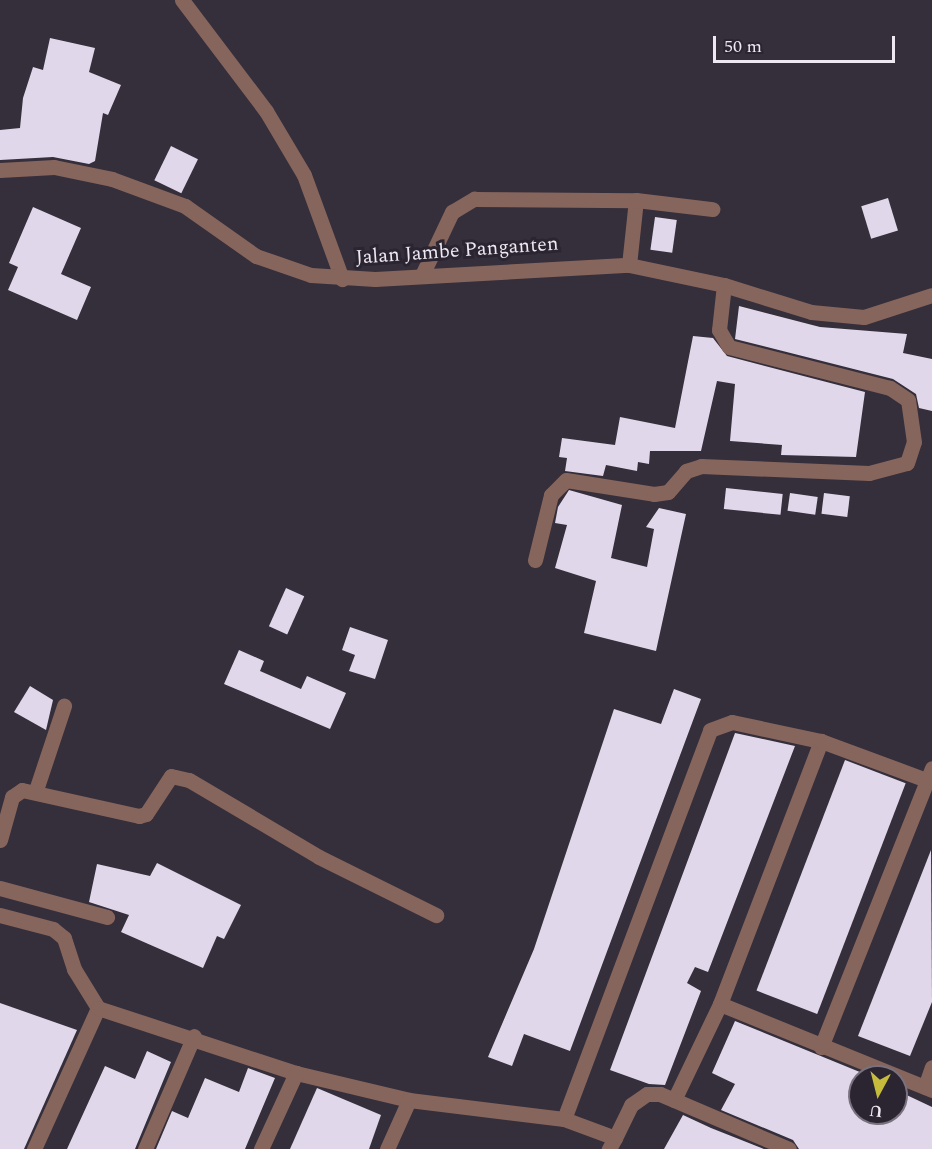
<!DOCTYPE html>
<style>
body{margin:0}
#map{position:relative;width:932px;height:1149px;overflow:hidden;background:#352e3b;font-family:Spectral,serif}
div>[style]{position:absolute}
.building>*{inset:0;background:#e0d8ea;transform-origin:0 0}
.minor>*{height:15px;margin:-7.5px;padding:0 7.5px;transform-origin:7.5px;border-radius:7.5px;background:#86655c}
span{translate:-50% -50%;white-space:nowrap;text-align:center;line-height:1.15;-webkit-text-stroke:6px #2b2431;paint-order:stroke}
.street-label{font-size:20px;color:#ede8f1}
.north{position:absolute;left:848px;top:1065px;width:60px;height:60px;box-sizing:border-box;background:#2b2431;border:2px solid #79727e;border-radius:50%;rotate:187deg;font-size:16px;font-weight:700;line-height:24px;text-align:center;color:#ede8f1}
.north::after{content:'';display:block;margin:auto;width:21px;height:27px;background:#c7bb3c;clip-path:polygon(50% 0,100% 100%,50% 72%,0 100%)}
.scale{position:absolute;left:713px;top:36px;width:182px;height:27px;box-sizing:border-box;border:3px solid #ede8f1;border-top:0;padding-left:8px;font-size:18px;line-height:21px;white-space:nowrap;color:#ede8f1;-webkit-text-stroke:4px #2b2431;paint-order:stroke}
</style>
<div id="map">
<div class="building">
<i style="clip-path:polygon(50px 38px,95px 48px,89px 72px,121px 85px,108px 115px,103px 113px,95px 161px,89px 164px,53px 157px,0 160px,0 130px,20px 128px,23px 98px,33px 67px,43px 70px)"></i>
<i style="left:171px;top:146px;width:30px;height:38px;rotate:26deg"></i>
<i style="left:888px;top:198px;width:34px;height:28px;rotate:73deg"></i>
<i style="clip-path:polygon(33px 207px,81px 228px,61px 274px,91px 287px,77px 320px,8px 290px,18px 267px,9px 263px)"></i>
<i style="left:655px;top:217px;width:22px;height:33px;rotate:8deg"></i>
<i style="clip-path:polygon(739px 306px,820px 327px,907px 334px,903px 353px,932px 359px,932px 411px,919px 408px,916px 394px,893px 379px,735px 339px)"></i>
<i style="clip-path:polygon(693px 336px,713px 338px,727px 356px,865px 392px,856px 457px,781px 455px,782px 445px,730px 441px,735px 384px,717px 381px,701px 451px,650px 451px,649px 464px,638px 462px,637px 471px,606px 465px,603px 476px,565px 471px,567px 458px,559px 457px,562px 438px,615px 445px,620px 417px,675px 428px)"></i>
<i style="left:726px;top:488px;width:57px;height:21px;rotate:6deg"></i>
<i style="clip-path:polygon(569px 490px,622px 505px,611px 558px,647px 567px,654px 529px,646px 527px,659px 508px,686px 514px,656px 651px,584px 633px,596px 581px,555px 568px,567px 525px,555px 523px,558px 507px)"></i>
<i style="left:790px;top:493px;width:28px;height:18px;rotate:8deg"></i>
<i style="left:824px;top:493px;width:26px;height:21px;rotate:7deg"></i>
<i style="left:286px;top:588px;width:20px;height:42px;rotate:24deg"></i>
<i style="clip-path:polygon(350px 627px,388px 640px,375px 679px,349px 671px,355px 655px,342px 650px)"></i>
<i style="clip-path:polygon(239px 650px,264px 661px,260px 671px,301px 689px,307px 676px,346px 693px,330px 729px,224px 684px)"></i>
<i style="clip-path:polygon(30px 686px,53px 700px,46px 730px,14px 712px)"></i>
<i style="clip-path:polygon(674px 689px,701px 699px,570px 1051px,524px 1034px,512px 1066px,488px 1057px,534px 949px,614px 709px,661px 724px)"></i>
<i style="clip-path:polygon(735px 733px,795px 746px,708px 972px,695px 967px,687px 983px,701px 991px,665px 1085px,649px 1084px,610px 1070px)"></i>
<i style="left:845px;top:760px;width:65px;height:247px;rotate:21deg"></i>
<i style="clip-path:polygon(931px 850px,932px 1002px,910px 1056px,858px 1036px)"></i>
<i style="clip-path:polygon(157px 863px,241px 905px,224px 939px,217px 936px,203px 968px,121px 932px,129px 915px,89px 902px,97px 864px,150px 876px)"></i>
<i style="clip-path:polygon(0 1003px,77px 1030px,24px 1149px,0 1149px)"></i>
<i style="clip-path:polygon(735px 1021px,872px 1077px,860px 1077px,860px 1113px,896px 1113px,896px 1090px,932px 1107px,932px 1149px,799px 1149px,793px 1140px,721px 1110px,735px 1084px,712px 1073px)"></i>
<i style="clip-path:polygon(147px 1051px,171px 1062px,135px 1149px,67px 1149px,105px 1066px,135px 1079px)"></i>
<i style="clip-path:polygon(248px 1068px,275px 1078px,245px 1149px,156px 1149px,172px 1111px,188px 1118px,205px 1078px,239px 1092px)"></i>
<i style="clip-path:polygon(317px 1088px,381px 1115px,369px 1149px,290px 1149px)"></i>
<i style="clip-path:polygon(683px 1115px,711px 1128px,764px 1149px,664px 1149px)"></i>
</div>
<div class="minor">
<i style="left:182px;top:0;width:139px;rotate:52.9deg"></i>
<i style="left:266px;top:111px;width:74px;rotate:59.3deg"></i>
<i style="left:304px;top:175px;width:111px;rotate:69.9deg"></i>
<i style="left:0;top:170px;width:54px;rotate:-3.2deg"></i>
<i style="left:54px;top:167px;width:59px;rotate:11.7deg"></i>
<i style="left:112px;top:179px;width:78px;rotate:20.3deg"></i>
<i style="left:185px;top:206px;width:87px;rotate:35.2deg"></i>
<i style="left:256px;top:256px;width:58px;rotate:19.1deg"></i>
<i style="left:311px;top:275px;width:64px;rotate:3.6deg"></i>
<i style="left:375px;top:279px;width:254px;rotate:-3.2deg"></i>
<i style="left:629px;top:265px;width:97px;rotate:11.9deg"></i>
<i style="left:724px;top:285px;width:91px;rotate:17.2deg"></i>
<i style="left:811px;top:312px;width:53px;rotate:5.4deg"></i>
<i style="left:864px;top:317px;width:71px;rotate:-17.9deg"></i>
<i style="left:629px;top:265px;width:65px;rotate:-83.9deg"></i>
<i style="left:423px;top:273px;width:68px;rotate:-64.6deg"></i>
<i style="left:452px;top:212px;width:26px;rotate:-31deg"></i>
<i style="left:474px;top:199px;width:162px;rotate:0.4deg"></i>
<i style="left:636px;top:200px;width:77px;rotate:6.8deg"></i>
<i style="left:535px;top:560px;width:67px;rotate:-76.2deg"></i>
<i style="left:551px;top:495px;width:21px;rotate:-45deg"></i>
<i style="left:566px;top:480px;width:89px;rotate:9deg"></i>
<i style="left:654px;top:494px;width:14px;rotate:-8deg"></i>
<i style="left:668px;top:492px;width:28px;rotate:-49deg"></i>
<i style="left:686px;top:471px;width:16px;rotate:-18deg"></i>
<i style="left:701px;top:466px;width:168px;rotate:2.4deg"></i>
<i style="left:869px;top:473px;width:39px;rotate:-15deg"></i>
<i style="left:907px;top:463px;width:22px;rotate:-72deg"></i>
<i style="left:914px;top:442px;width:42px;rotate:-98.1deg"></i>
<i style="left:908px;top:400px;width:22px;rotate:-146deg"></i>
<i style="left:890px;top:388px;width:166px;rotate:-165.7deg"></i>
<i style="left:729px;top:347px;width:20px;rotate:-120deg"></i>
<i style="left:719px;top:330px;width:45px;rotate:-83.7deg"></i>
<i style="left:36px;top:790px;width:89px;rotate:-71.6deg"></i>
<i style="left:0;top:840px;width:45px;rotate:-74.4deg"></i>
<i style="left:12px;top:797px;width:12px;rotate:-35deg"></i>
<i style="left:22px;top:790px;width:120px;rotate:12.5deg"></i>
<i style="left:139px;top:816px;width:7px;rotate:-16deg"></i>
<i style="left:146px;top:814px;width:45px;rotate:-56.7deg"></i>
<i style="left:171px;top:776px;width:18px;rotate:13deg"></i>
<i style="left:189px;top:780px;width:151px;rotate:30.6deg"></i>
<i style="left:319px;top:857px;width:131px;rotate:26.4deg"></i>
<i style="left:0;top:888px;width:111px;rotate:15.2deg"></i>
<i style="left:0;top:915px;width:55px;rotate:14.8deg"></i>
<i style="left:53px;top:929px;width:14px;rotate:39deg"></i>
<i style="left:64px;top:938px;width:33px;rotate:72deg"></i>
<i style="left:74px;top:969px;width:46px;rotate:58.4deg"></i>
<i style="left:720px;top:1004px;width:229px;rotate:22.1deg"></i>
<i style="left:821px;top:1047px;width:300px;rotate:-68.3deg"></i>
<i style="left:925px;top:1087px;width:21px;rotate:-71deg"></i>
<i style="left:674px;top:1100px;width:106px;rotate:-64.4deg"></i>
<i style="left:720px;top:1004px;width:282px;rotate:-69deg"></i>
<i style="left:564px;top:1119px;width:415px;rotate:-69.4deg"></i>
<i style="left:710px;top:730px;width:23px;rotate:-20deg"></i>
<i style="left:732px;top:722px;width:91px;rotate:12.1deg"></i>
<i style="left:821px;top:741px;width:118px;rotate:20.3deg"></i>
<i style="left:615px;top:1138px;width:37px;rotate:-64deg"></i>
<i style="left:631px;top:1105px;width:19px;rotate:-35deg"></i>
<i style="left:647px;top:1094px;width:13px"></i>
<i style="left:660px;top:1094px;width:140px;rotate:23.1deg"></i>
<i style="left:34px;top:1149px;width:155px;rotate:-65.6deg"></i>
<i style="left:98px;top:1008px;width:208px;rotate:18.2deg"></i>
<i style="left:296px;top:1073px;width:116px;rotate:13.4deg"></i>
<i style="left:409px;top:1100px;width:156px;rotate:7deg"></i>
<i style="left:564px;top:1119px;width:54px;rotate:20.4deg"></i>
<i style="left:615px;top:1138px;width:13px;rotate:119deg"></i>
<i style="left:145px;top:1149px;width:123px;rotate:-66.6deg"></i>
<i style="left:261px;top:1149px;width:84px;rotate:-65.3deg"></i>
<i style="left:387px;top:1149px;width:54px;rotate:-65.8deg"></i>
</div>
<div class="street-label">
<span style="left:457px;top:251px;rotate:-4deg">Jalan Jambe Panganten</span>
</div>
<div class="north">U</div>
<div class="scale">50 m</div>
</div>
